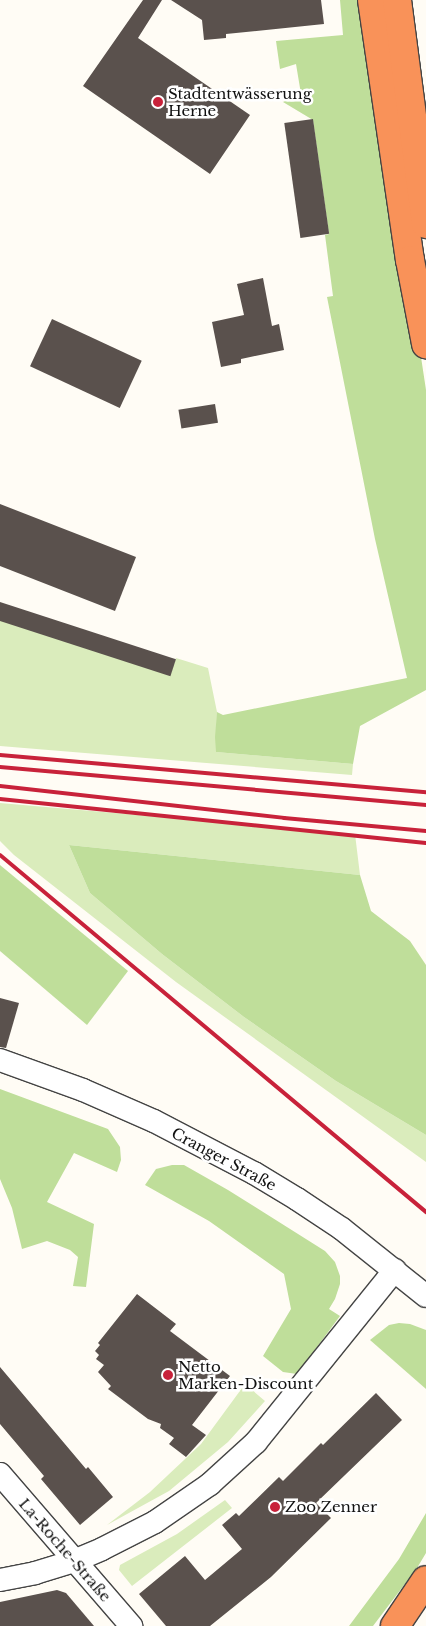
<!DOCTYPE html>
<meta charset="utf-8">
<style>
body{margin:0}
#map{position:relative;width:426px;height:1626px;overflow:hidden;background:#fffcf5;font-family:"Libre Baskerville",serif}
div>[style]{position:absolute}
.green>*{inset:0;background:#daecbc}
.forest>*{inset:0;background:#bfde9a}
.building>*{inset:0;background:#5a514d;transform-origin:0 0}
.roads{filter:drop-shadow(1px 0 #444) drop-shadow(-1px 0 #444) drop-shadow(0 1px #444) drop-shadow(0 -1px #444)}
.minor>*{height:22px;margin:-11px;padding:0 11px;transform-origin:11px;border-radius:11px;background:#fff}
.highway>*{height:28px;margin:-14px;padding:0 14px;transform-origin:14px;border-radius:14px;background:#f99259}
.rail>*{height:4px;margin:-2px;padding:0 2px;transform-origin:2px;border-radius:2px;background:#c8223a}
.dots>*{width:14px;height:14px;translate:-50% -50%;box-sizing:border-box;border:2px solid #fff;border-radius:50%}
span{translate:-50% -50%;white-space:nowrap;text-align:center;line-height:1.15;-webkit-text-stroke:5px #fff;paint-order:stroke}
.poi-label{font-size:15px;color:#111}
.left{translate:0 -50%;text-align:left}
.street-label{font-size:15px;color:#111}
</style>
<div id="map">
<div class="green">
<i style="clip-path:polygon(0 620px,170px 675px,176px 658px,208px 668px,217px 712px,216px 752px,353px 764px,352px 775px,0 746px)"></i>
<i style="clip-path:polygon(0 803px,355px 834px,360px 875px,69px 845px,90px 893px,162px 954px,244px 1017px,336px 1081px,426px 1135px,426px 1162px,176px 982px,14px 855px,0 841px)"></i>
<i style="clip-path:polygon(245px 1384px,265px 1401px,228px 1442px,169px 1491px,107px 1525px,150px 1492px,201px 1444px)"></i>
<i style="clip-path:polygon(225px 1500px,232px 1508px,132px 1586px,119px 1570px,120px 1565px,177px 1534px)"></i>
</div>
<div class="forest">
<i style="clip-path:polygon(340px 0,367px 0,426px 390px,426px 690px,360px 726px,353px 764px,216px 752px,215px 737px,217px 712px,223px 715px,407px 678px,375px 539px,327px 297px,333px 296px,325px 235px,329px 234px,313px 120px,283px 102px,301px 94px,296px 64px,280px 69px,276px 41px,343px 35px)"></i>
<i style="clip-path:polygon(69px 845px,360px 875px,371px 911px,410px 941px,426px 965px,426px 1135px,336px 1081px,244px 1017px,162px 954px,90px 893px)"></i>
<i style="clip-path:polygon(0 865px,128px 971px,87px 1025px,0 951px)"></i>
<i style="clip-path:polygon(0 1089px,108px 1129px,120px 1147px,121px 1160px,117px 1172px,74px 1153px,47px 1202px,94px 1224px,86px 1287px,73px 1286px,78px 1257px,70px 1250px,47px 1241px,22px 1249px,12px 1208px,0 1179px)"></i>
<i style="clip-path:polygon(172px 1165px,184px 1165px,228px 1190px,325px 1251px,335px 1262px,340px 1276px,340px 1284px,335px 1299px,329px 1309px,340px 1316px,297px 1374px,283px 1372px,263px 1356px,291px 1309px,284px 1274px,209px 1221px,145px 1185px,156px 1169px)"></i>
<i style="clip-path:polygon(399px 1323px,410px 1324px,426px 1330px,426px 1389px,370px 1340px,389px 1325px)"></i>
<i style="clip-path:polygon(426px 1513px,426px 1553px,417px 1568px,373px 1626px,349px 1626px,399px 1559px)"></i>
</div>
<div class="building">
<i style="clip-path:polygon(143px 0,162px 0,138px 38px,250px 115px,210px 174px,83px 86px)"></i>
<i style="clip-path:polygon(171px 0,321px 0,324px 24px,226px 34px,226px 38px,204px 40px,202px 20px)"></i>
<i style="left:313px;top:119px;width:116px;height:29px;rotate:82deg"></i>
<i style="clip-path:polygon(263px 278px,272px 326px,279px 324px,284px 350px,241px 359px,241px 363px,221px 367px,212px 322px,244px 315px,237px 284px)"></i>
<i style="left:52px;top:319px;width:99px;height:52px;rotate:25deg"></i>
<i style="left:215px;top:404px;width:19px;height:37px;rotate:81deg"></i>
<i style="clip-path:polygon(0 504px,136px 557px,115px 611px,0 566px)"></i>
<i style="left:0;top:602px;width:185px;height:18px;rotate:18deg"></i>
<i style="clip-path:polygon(0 998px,19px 1003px,6px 1048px,0 1047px)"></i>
<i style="clip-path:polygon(137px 1294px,176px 1324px,170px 1331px,230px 1376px,192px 1425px,206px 1435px,186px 1457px,169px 1444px,174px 1438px,160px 1428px,161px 1424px,148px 1419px,108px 1389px,111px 1386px,98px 1372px,104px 1365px,96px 1359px,99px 1355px,95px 1351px,100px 1345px,98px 1343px)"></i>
<i style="clip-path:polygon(0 1367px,86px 1469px,88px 1467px,113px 1497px,80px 1525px,41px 1479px,44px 1476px,0 1424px)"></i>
<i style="clip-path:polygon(376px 1393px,402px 1420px,316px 1503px,331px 1518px,271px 1577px,210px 1626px,166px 1626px,139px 1594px,185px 1556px,205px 1580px,242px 1549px,222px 1525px,236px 1513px,239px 1516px,279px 1477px,283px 1481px,321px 1443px,323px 1445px)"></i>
<i style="clip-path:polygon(57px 1590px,66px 1593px,94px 1626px,0 1626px,0 1602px)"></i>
</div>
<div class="roads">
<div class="minor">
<i style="left:0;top:1060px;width:88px;rotate:19.9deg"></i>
<i style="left:83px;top:1090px;width:77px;rotate:23.6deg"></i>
<i style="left:154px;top:1121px;width:113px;rotate:27.5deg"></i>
<i style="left:254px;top:1173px;width:50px;rotate:31.2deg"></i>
<i style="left:297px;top:1199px;width:54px;rotate:33.7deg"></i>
<i style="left:342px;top:1229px;width:107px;rotate:38.6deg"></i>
<i style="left:0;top:1474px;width:201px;rotate:49.2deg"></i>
<i style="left:0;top:1580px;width:36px;rotate:-11deg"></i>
<i style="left:35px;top:1573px;width:41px;rotate:-17.1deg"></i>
<i style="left:74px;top:1561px;width:30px;rotate:-23deg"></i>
<i style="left:102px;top:1549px;width:59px;rotate:-27deg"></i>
<i style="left:155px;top:1522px;width:67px;rotate:-34.6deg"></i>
<i style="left:210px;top:1484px;width:62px;rotate:-42.4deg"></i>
<i style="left:256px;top:1442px;width:221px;rotate:-51.1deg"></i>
</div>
<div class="highway">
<i style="left:372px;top:0;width:263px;rotate:81.7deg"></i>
<i style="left:410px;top:260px;width:86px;rotate:79.2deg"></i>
<i style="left:397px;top:0;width:226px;rotate:82.6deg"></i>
<i style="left:395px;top:1626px;width:55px;rotate:-56deg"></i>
</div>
</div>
<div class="rail">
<i style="left:0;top:755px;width:428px;rotate:5deg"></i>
<i style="left:0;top:767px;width:428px;rotate:5.1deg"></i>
<i style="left:0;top:786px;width:286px;rotate:6.4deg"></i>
<i style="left:284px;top:818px;width:143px;rotate:5.2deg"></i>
<i style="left:0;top:799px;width:428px;rotate:5.9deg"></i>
<i style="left:0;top:855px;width:556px;rotate:39.96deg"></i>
</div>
<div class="dots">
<i style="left:158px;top:102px;background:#c8223a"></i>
<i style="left:168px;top:1375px;background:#c8223a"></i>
<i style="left:275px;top:1507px;background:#c8223a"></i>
</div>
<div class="poi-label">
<span class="left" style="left:168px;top:102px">Stadtentwässerung<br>Herne</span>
<span class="left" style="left:178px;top:1375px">Netto<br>Marken-Discount</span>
<span class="left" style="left:285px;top:1507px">Zoo Zenner</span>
</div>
<div class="street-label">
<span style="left:224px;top:1159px;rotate:28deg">Cranger Straße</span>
<span style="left:65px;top:1550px;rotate:49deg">La-Roche-Straße</span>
</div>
</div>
